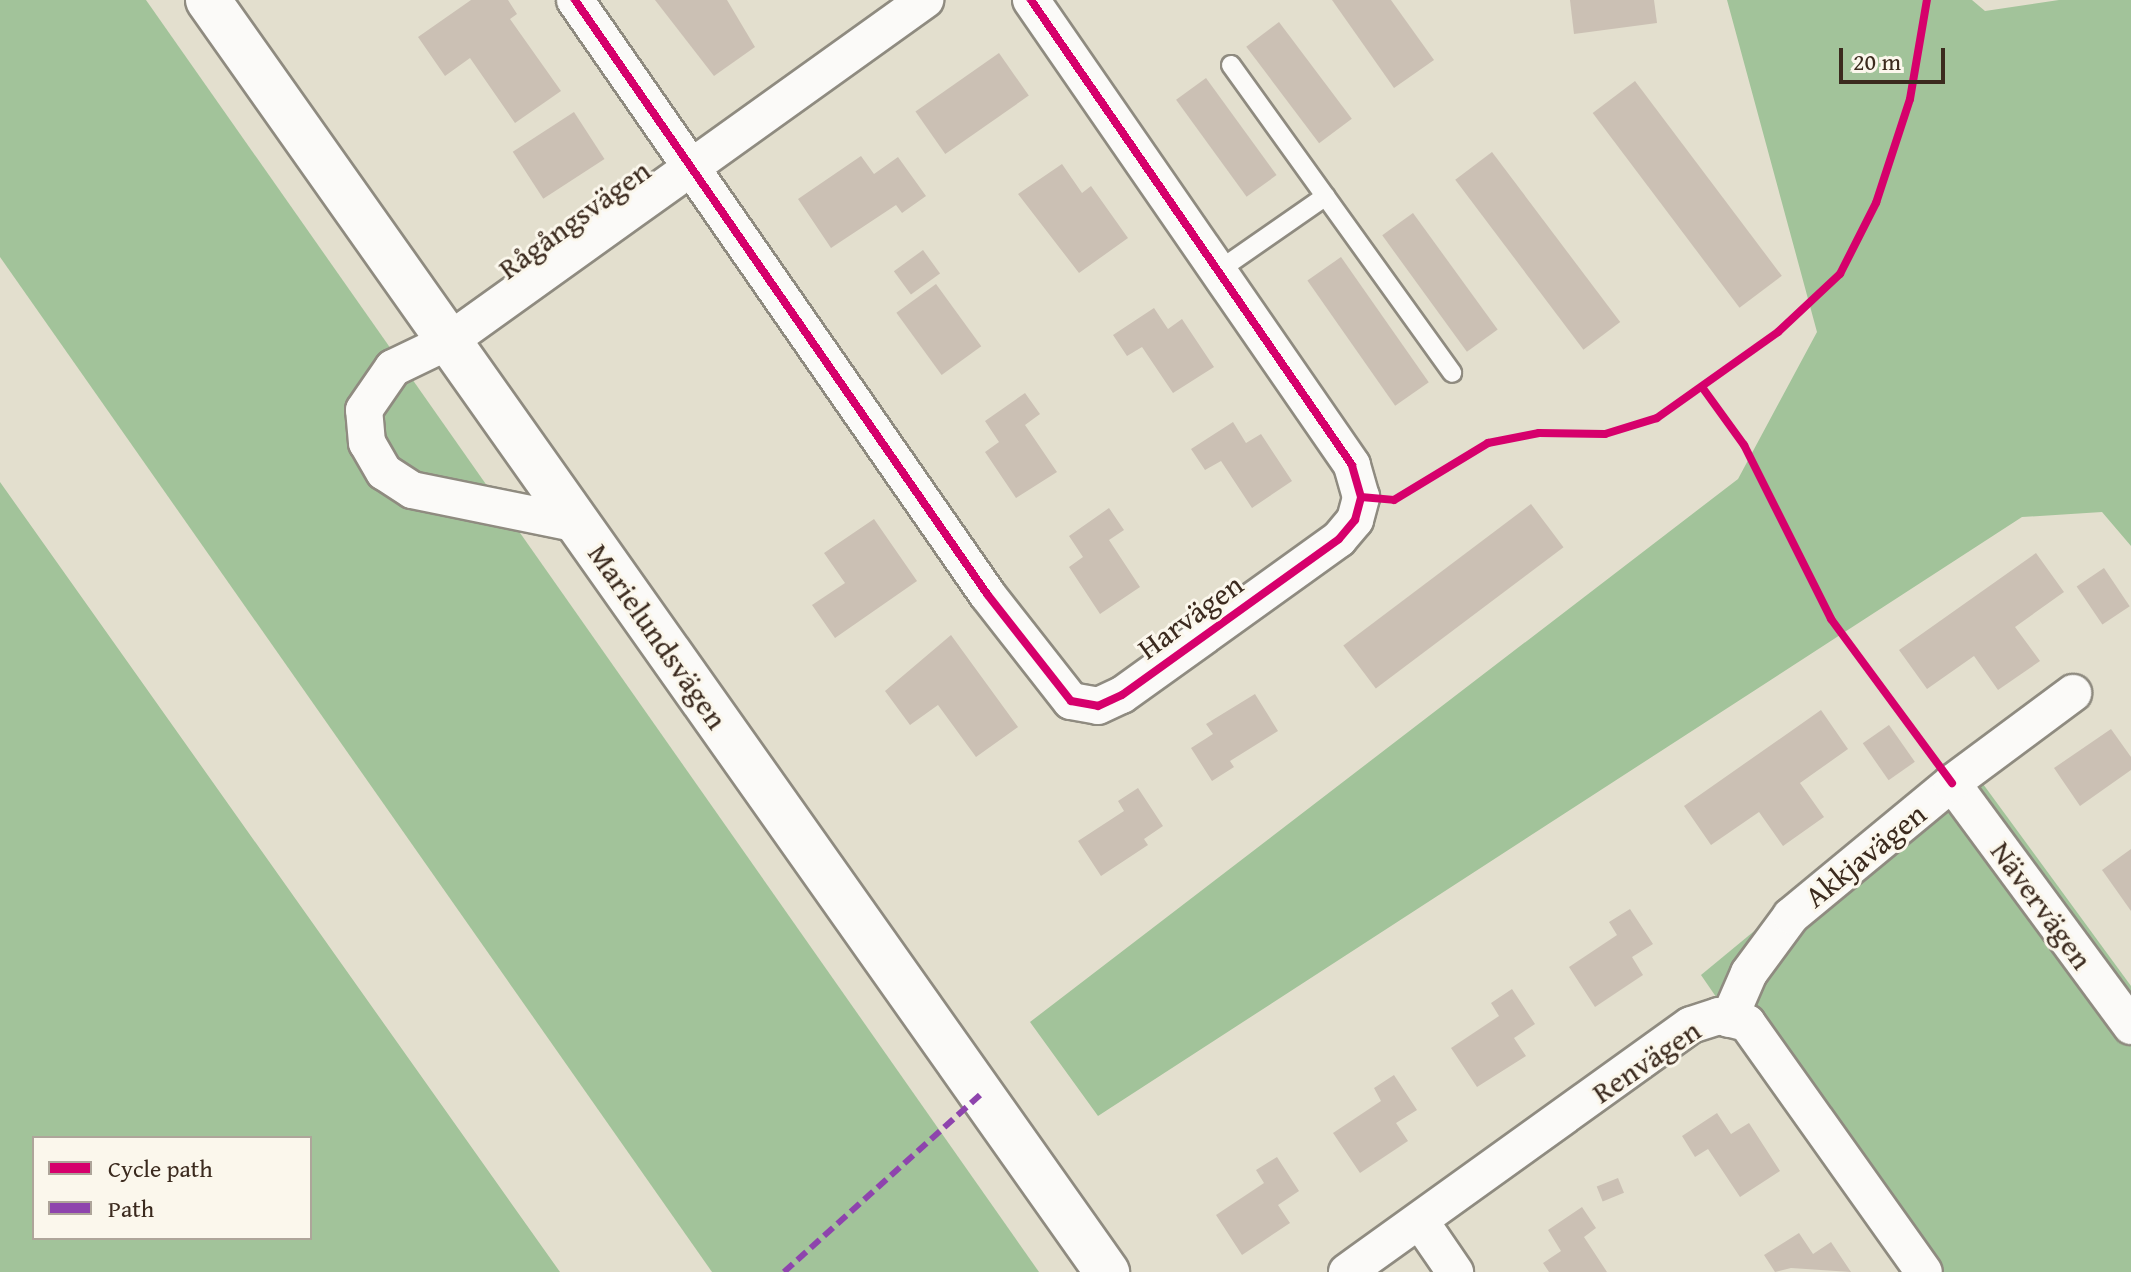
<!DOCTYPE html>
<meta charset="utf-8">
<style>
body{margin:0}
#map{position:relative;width:2131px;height:1272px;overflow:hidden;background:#e3dfce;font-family:"Gentium Book Plus",serif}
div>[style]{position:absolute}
.forest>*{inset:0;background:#a2c39a}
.building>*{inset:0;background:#cbc0b4;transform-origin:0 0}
.roads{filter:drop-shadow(2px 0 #8f8b80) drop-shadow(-2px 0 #8f8b80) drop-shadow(0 2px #8f8b80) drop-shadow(0 -2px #8f8b80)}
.service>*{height:18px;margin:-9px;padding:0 9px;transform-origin:9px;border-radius:9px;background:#fbfaf8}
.minor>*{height:36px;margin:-18px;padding:0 18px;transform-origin:18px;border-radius:18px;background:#fbfaf8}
.tertiary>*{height:44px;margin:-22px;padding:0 22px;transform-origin:22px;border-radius:22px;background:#fbfaf8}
.quiet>*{height:6px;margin-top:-3px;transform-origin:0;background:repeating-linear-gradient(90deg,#8e44ad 0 12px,transparent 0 18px)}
.cycleway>*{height:8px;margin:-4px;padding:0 4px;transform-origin:4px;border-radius:4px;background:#d6006c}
span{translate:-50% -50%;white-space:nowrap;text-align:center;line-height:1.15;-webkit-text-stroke:6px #fbf7ec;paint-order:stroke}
.street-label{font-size:30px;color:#3b2a1e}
.legend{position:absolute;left:32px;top:1136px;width:280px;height:104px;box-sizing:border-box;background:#fbf7ec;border:2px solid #aea59a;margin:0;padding:10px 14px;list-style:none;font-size:24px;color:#3b2a1e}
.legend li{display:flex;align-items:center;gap:16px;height:40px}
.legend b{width:40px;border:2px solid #aea59a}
.scale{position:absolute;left:1839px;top:48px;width:106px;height:36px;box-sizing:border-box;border:4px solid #3b2a1e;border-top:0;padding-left:10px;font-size:24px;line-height:28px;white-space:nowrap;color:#3b2a1e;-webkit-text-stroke:6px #fbf7ec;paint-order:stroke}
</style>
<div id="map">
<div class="forest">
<i style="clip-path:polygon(0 0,146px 0,1039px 1272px,712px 1272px,0 257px)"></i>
<i style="clip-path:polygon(1727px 0,1972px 0,1985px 11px,2059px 0,2131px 0,2131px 546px,2102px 512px,2022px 517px,1098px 1116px,1030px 1022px,1738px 479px,1817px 332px)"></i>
<i style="clip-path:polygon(evenodd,0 482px,560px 1272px,0 1272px,0 482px,34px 1138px,310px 1138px,310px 1238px,34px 1238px,34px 1138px)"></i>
<i style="clip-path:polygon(1964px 758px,2131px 986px,2131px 1272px,1905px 1272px,1701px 975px)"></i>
</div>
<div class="building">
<i style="clip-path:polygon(471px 0,508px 0,517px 14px,510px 19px,561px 91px,515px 123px,470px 58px,445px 76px,418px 37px)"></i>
<i style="clip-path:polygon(655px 0,727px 0,755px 47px,714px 76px)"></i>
<i style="clip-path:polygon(1332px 0,1391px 0,1434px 60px,1394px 88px)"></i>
<i style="clip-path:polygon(1570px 0,1654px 0,1657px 23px,1574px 34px)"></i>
<i style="left:1279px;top:22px;width:121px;height:41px;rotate:53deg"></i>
<i style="left:999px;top:53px;width:52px;height:102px;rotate:55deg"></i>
<i style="left:1206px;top:78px;width:120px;height:37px;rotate:54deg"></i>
<i style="left:1635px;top:81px;width:244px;height:53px;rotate:53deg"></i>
<i style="left:574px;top:112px;width:56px;height:73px;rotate:57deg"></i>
<i style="left:1492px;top:152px;width:213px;height:46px;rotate:53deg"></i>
<i style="clip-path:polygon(861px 156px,874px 174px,898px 157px,926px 196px,902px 213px,896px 205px,831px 248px,798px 199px)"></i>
<i style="clip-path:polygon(1062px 164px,1082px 193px,1091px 186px,1128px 238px,1079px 273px,1018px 194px)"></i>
<i style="left:1413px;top:213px;width:144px;height:38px;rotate:54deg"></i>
<i style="left:923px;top:250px;width:29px;height:36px;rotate:54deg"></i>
<i style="left:1341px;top:257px;width:153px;height:41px;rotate:55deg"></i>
<i style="left:936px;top:284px;width:77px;height:49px;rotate:54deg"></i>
<i style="clip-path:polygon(1154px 308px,1168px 329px,1182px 319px,1214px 367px,1173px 393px,1142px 347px,1127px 356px,1113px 335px)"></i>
<i style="clip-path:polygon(1025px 393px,1040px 414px,1025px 425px,1057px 472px,1016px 498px,985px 452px,999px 442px,985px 421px)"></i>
<i style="clip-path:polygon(1233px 422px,1246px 443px,1261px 434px,1292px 481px,1252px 508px,1221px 461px,1205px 470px,1191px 449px)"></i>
<i style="left:1531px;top:504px;width:54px;height:235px;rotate:53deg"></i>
<i style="clip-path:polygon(1109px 508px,1124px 530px,1109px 540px,1140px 587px,1100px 614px,1069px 567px,1083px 557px,1069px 536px)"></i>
<i style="clip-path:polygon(874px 519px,917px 581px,835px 638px,812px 605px,845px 583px,824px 553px)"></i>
<i style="clip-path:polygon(2036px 553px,2064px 592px,2015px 627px,2040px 661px,1998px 690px,1974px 656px,1927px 689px,1899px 650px)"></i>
<i style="left:2104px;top:568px;width:46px;height:33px;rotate:56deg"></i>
<i style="clip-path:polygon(951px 635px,1018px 727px,976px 757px,938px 705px,910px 725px,885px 691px)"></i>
<i style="clip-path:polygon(1255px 694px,1278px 731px,1230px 761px,1234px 767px,1212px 781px,1191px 748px,1213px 734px,1206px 724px)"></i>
<i style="clip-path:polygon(1821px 710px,1848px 749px,1800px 783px,1824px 817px,1783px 846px,1759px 812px,1711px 845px,1684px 806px)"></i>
<i style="left:1889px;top:725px;width:45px;height:32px;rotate:55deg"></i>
<i style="clip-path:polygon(2111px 729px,2131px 757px,2131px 770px,2080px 806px,2054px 768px)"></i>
<i style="clip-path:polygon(1138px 788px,1163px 826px,1144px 839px,1148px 845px,1101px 876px,1078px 841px,1124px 811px,1118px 801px)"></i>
<i style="clip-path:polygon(2131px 849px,2131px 911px,2102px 870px)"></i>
<i style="clip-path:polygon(1630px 909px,1653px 944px,1632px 957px,1643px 975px,1595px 1007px,1569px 967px,1617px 935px,1609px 922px)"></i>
<i style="clip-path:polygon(1512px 989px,1535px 1024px,1514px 1038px,1526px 1056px,1477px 1087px,1451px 1048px,1499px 1016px,1491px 1003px)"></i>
<i style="clip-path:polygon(1394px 1075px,1417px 1110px,1396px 1123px,1408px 1141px,1360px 1173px,1333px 1133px,1381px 1101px,1374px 1088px)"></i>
<i style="clip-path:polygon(1717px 1113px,1731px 1134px,1749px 1123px,1780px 1171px,1740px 1197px,1708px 1149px,1695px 1157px,1682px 1136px)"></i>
<i style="clip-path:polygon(1277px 1157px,1299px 1191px,1278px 1205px,1290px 1223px,1242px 1255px,1216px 1215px,1264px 1183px,1256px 1170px)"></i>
<i style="left:1618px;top:1178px;width:16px;height:23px;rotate:68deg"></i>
<i style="clip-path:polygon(1582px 1207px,1596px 1228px,1584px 1237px,1607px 1272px,1549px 1272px,1543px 1263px,1561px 1251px,1548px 1230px)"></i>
<i style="clip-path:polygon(1799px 1233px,1813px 1254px,1831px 1242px,1851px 1272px,1791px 1268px,1775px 1272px,1764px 1255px)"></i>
</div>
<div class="roads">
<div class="service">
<i style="left:1231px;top:65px;width:379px;rotate:54.3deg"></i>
<i style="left:1218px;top:271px;width:131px;rotate:-34.8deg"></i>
</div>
<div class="minor">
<i style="left:575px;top:0;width:723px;rotate:55.25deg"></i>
<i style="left:987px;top:594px;width:136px;rotate:51.9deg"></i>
<i style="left:1071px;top:701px;width:27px;rotate:10deg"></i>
<i style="left:1098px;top:706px;width:26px;rotate:-25deg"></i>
<i style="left:1122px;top:695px;width:267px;rotate:-35.7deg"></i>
<i style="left:1339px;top:539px;width:25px;rotate:-50deg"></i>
<i style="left:1355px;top:520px;width:24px;rotate:-75deg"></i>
<i style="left:1361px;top:497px;width:33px;rotate:-106deg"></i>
<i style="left:1352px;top:465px;width:565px;rotate:-124.62deg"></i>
<i style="left:579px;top:524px;width:170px;rotate:-168.5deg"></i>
<i style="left:412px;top:490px;width:33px;rotate:-147deg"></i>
<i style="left:384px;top:472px;width:34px;rotate:-120deg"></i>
<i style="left:367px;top:443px;width:33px;rotate:-95deg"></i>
<i style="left:364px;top:410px;width:51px;rotate:-55.4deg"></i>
<i style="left:393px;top:368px;width:62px;rotate:-25.7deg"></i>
<i style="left:449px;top:341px;width:586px;rotate:-35.62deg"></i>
<i style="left:1952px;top:783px;width:302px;rotate:53.6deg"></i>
<i style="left:1729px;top:1019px;width:50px;rotate:-66.5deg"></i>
<i style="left:1749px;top:973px;width:71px;rotate:-53.6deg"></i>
<i style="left:1791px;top:916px;width:209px;rotate:-39.6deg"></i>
<i style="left:1952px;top:783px;width:151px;rotate:-36.6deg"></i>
<i style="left:1420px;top:1221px;width:62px;rotate:55.5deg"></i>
<i style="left:1347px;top:1272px;width:423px;rotate:-35.7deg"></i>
<i style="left:1691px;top:1025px;width:29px;rotate:-18deg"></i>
<i style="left:1719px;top:1016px;width:29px;rotate:14deg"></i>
<i style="left:1747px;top:1023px;width:305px;rotate:54.6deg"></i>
</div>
<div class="tertiary">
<i style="left:208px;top:0;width:1558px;rotate:54.75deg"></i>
</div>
</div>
<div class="quiet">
<i style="left:784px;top:1272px;width:266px;rotate:-42.1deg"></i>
</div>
<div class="cycleway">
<i style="left:575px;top:0;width:723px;rotate:55.25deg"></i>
<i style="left:987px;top:594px;width:136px;rotate:51.9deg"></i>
<i style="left:1071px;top:701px;width:27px;rotate:10deg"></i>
<i style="left:1098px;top:706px;width:26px;rotate:-25deg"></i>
<i style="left:1122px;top:695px;width:267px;rotate:-35.7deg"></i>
<i style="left:1339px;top:539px;width:25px;rotate:-50deg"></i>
<i style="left:1355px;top:520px;width:24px;rotate:-75deg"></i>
<i style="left:1361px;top:497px;width:33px;rotate:-106deg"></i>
<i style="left:1352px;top:465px;width:565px;rotate:-124.62deg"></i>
<i style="left:1702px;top:387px;width:72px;rotate:54.1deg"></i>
<i style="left:1744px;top:445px;width:195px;rotate:63.4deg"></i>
<i style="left:1831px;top:619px;width:204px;rotate:53.6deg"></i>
<i style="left:1361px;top:497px;width:33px;rotate:5deg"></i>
<i style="left:1394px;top:500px;width:110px;rotate:-31.2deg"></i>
<i style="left:1488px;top:443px;width:52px;rotate:-11.1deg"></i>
<i style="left:1539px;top:433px;width:66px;rotate:0.9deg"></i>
<i style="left:1605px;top:434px;width:54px;rotate:-17.1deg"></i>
<i style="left:1657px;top:418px;width:148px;rotate:-35.4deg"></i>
<i style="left:1778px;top:332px;width:85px;rotate:-43.1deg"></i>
<i style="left:1840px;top:274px;width:80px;rotate:-63.1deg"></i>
<i style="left:1876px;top:203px;width:109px;rotate:-71.9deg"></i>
<i style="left:1910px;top:99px;width:100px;rotate:-80.3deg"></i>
</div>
<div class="street-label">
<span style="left:574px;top:219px;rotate:-36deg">Rågångsvägen</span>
<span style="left:1190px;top:616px;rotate:-36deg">Harvägen</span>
<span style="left:658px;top:636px;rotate:55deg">Marielundsvägen</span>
<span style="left:1865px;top:855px;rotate:-39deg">Akkjavägen</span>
<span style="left:2042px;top:905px;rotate:54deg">Nävervägen</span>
<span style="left:1646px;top:1061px;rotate:-34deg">Renvägen</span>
</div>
<ul class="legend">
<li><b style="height:10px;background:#d6006c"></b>Cycle path</li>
<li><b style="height:10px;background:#8e44ad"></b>Path</li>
</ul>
<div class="scale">20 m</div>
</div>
